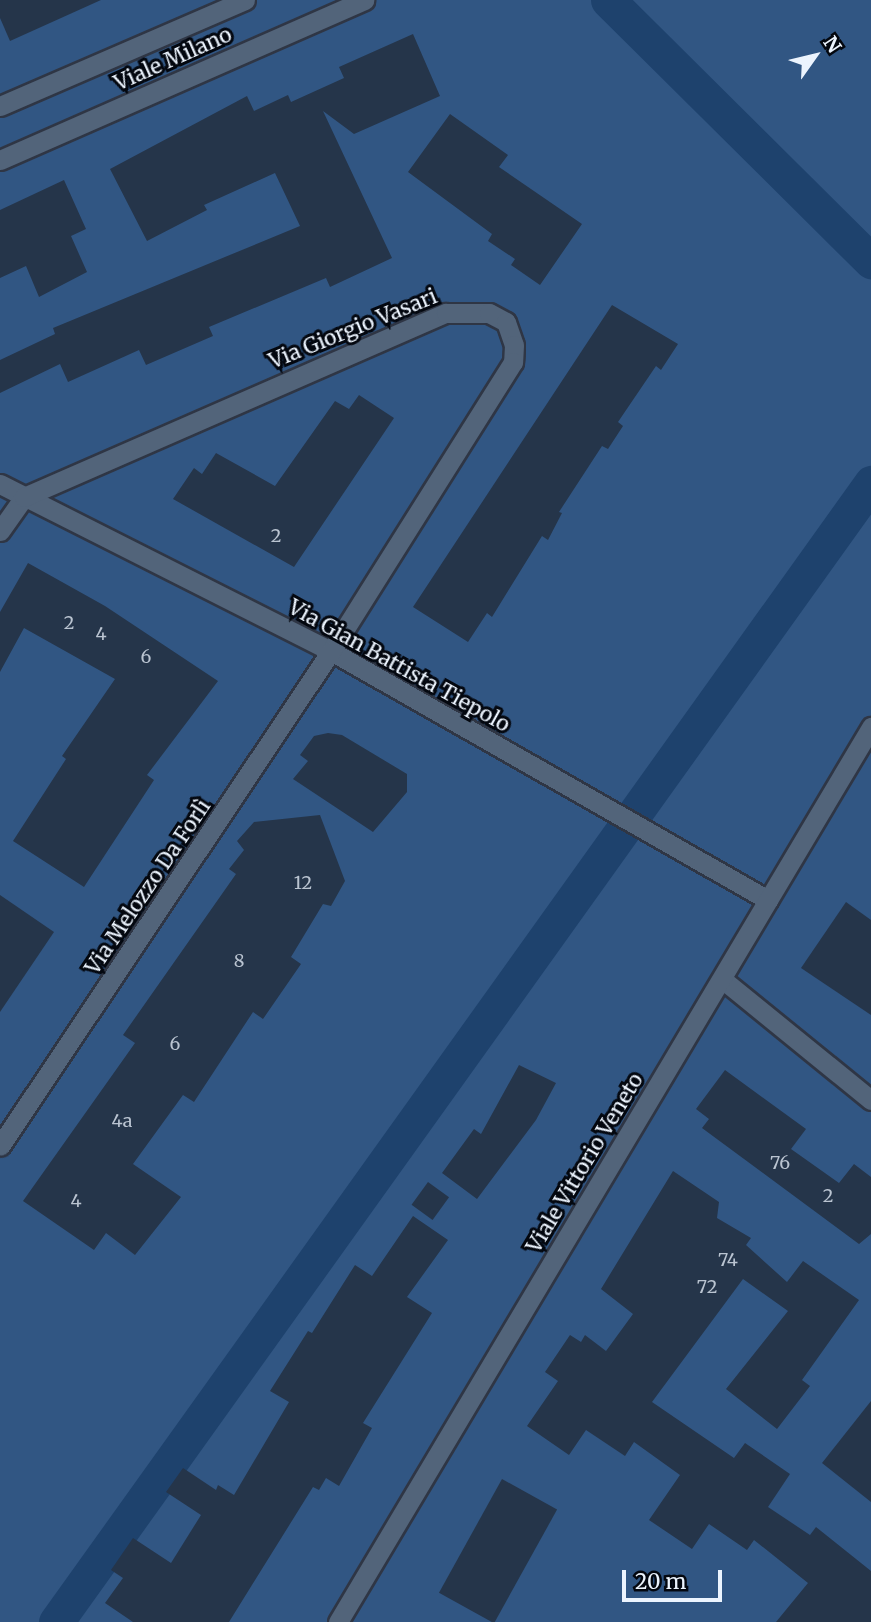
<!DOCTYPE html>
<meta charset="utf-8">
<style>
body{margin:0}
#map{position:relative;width:871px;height:1622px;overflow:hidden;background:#0e1d30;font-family:Merriweather,serif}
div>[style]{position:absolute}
.forest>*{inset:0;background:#315683;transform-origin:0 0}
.canal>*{height:35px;margin:-17.5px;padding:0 17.5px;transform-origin:17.5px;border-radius:17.5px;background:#1e426d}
.building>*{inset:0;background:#25354a;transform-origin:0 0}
.roads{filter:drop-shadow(2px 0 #2f3645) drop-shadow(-2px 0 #2f3645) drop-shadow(0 2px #2f3645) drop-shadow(0 -2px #2f3645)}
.minor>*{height:19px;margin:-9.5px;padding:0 9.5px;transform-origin:9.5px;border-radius:9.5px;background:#52647a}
.tertiary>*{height:19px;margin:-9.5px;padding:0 9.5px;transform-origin:9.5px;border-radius:9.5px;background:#52647a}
span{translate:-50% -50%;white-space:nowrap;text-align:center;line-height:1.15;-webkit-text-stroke:6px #03070f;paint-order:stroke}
.number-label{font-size:18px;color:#bac4d1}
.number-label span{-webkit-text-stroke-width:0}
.street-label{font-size:21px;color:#ecf4fe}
.north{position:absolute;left:780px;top:21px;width:70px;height:70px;-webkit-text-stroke:5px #03070f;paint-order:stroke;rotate:56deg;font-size:19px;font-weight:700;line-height:28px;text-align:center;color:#ecf4fe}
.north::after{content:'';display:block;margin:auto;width:24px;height:32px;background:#ecf4fe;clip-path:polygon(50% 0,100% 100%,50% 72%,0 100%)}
.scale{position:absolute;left:622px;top:1570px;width:100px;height:32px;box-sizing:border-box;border:4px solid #ecf4fe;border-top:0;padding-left:9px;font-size:21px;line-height:24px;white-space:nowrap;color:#ecf4fe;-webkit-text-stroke:5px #03070f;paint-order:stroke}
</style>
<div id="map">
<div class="forest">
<i style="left:0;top:0;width:871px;height:1622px"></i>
</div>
<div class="canal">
<i style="left:608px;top:0;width:371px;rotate:44.8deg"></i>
<i style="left:56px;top:1622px;width:1401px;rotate:-54.41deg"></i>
</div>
<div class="building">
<i style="clip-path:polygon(0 0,101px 0,10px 41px,0 18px)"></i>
<i style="clip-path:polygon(413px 34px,440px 96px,354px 134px,323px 111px,392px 258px,330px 287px,326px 278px,209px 327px,213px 336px,146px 365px,139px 350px,68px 382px,60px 364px,0 393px,0 360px,55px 334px,53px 328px,300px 226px,275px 173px,204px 205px,207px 210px,147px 241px,110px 169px,247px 96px,254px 111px,288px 95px,291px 102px,344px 78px,339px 67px)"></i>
<i style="clip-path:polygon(450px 114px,508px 155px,499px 167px,582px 224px,540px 285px,511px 265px,515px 259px,488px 241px,492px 234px,408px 172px)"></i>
<i style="clip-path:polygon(64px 180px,86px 229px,71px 236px,87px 272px,39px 297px,26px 266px,0 278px,0 210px)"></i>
<i style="clip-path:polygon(612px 305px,678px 344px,661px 370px,656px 366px,618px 422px,623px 426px,608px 449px,602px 446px,559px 512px,562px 513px,548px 540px,542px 536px,492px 617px,487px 613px,468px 642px,413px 607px)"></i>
<i style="clip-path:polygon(359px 395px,394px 418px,294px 567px,173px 499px,194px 468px,202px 474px,216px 453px,275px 486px,335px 401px,349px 409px)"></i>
<i style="clip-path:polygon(28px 563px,105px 606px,218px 681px,147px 775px,154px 780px,84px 887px,13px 841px,66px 759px,62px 756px,115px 679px,24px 628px,0 672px,0 612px)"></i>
<i style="clip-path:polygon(328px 733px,342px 735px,407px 774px,407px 792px,373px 832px,293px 779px,308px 761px,300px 755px,314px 736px)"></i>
<i style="clip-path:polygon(320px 815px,345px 881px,331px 906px,323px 904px,291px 957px,301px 964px,263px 1019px,253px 1012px,194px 1102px,183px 1095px,133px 1164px,181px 1197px,135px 1255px,106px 1233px,94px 1250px,23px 1201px,135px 1043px,123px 1035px,236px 874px,229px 869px,244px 850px,237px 841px,254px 822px)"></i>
<i style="clip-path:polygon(0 895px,54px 932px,0 1012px)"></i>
<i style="clip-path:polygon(846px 902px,871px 920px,871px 1015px,801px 968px)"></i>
<i style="clip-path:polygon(519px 1065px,556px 1083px,536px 1120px,477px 1199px,442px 1173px,474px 1129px,481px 1134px)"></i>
<i style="clip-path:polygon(725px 1070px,806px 1129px,791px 1149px,839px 1183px,854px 1164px,871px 1177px,871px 1234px,859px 1244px,702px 1128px,709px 1119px,696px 1109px)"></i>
<i style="clip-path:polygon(673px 1171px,719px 1202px,717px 1218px,751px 1238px,746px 1245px,787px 1282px,803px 1261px,859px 1300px,802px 1380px,810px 1386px,777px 1429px,726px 1389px,788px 1311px,743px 1279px,652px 1402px,734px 1458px,745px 1443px,790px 1474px,768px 1507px,810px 1535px,816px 1527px,871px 1571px,871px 1622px,776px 1622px,808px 1583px,754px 1540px,747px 1550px,709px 1524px,692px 1549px,649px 1520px,680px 1475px,634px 1442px,625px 1456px,586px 1430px,569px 1455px,527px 1426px,558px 1381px,545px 1372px,570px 1335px,581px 1342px,585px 1335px,606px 1351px,633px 1314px,601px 1289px)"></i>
<i style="left:428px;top:1182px;width:26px;height:28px;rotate:36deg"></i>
<i style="clip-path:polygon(413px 1216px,448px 1240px,407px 1297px,432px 1313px,363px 1423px,372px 1428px,339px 1486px,326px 1478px,319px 1490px,313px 1487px,229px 1622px,133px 1622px,105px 1603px,123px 1578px,111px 1570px,133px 1538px,171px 1563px,201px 1515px,166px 1492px,183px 1468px,216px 1490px,218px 1485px,234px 1495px,289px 1402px,270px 1391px,308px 1331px,312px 1333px,355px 1265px,372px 1276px)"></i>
<i style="clip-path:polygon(871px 1401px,871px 1502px,822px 1463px)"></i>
<i style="left:502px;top:1479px;width:63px;height:130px;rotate:29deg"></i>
</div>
<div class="roads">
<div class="minor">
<i style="left:0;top:484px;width:371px;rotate:26.8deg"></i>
<i style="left:331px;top:651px;width:503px;rotate:29.67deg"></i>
<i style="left:0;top:531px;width:42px;rotate:-54.8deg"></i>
<i style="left:24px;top:497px;width:460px;rotate:-23.6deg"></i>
<i style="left:446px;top:313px;width:43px"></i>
<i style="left:489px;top:313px;width:19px;rotate:28deg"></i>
<i style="left:506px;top:322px;width:24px;rotate:71deg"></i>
<i style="left:514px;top:345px;width:17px;rotate:93deg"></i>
<i style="left:513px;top:362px;width:342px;rotate:122.2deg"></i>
<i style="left:331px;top:651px;width:595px;rotate:123.77deg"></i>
<i style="left:722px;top:979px;width:192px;rotate:39.1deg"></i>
</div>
<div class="tertiary">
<i style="left:0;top:106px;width:267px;rotate:-23.4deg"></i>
<i style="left:0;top:160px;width:398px;rotate:-23.7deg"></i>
<i style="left:338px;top:1622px;width:1042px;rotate:-59.22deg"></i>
</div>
</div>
<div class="number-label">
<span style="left:276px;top:536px">2</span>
<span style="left:69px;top:623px">2</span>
<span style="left:101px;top:634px">4</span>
<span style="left:146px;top:657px">6</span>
<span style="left:303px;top:883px">12</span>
<span style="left:239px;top:961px">8</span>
<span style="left:175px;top:1044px">6</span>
<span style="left:122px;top:1121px">4a</span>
<span style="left:780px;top:1163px">76</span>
<span style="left:828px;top:1196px">2</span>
<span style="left:76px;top:1201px">4</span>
<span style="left:728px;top:1260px">74</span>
<span style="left:707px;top:1287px">72</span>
</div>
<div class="street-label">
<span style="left:173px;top:59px;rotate:-24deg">Viale Milano</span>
<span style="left:353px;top:329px;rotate:-22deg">Via Giorgio Vasari</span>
<span style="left:399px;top:666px;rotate:29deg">Via Gian Battista Tiepolo</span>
<span style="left:148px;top:887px;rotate:-56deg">Via Melozzo Da Forlì</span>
<span style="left:585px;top:1163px;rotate:-59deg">Viale Vittorio Veneto</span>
</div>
<div class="north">N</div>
<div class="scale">20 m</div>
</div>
